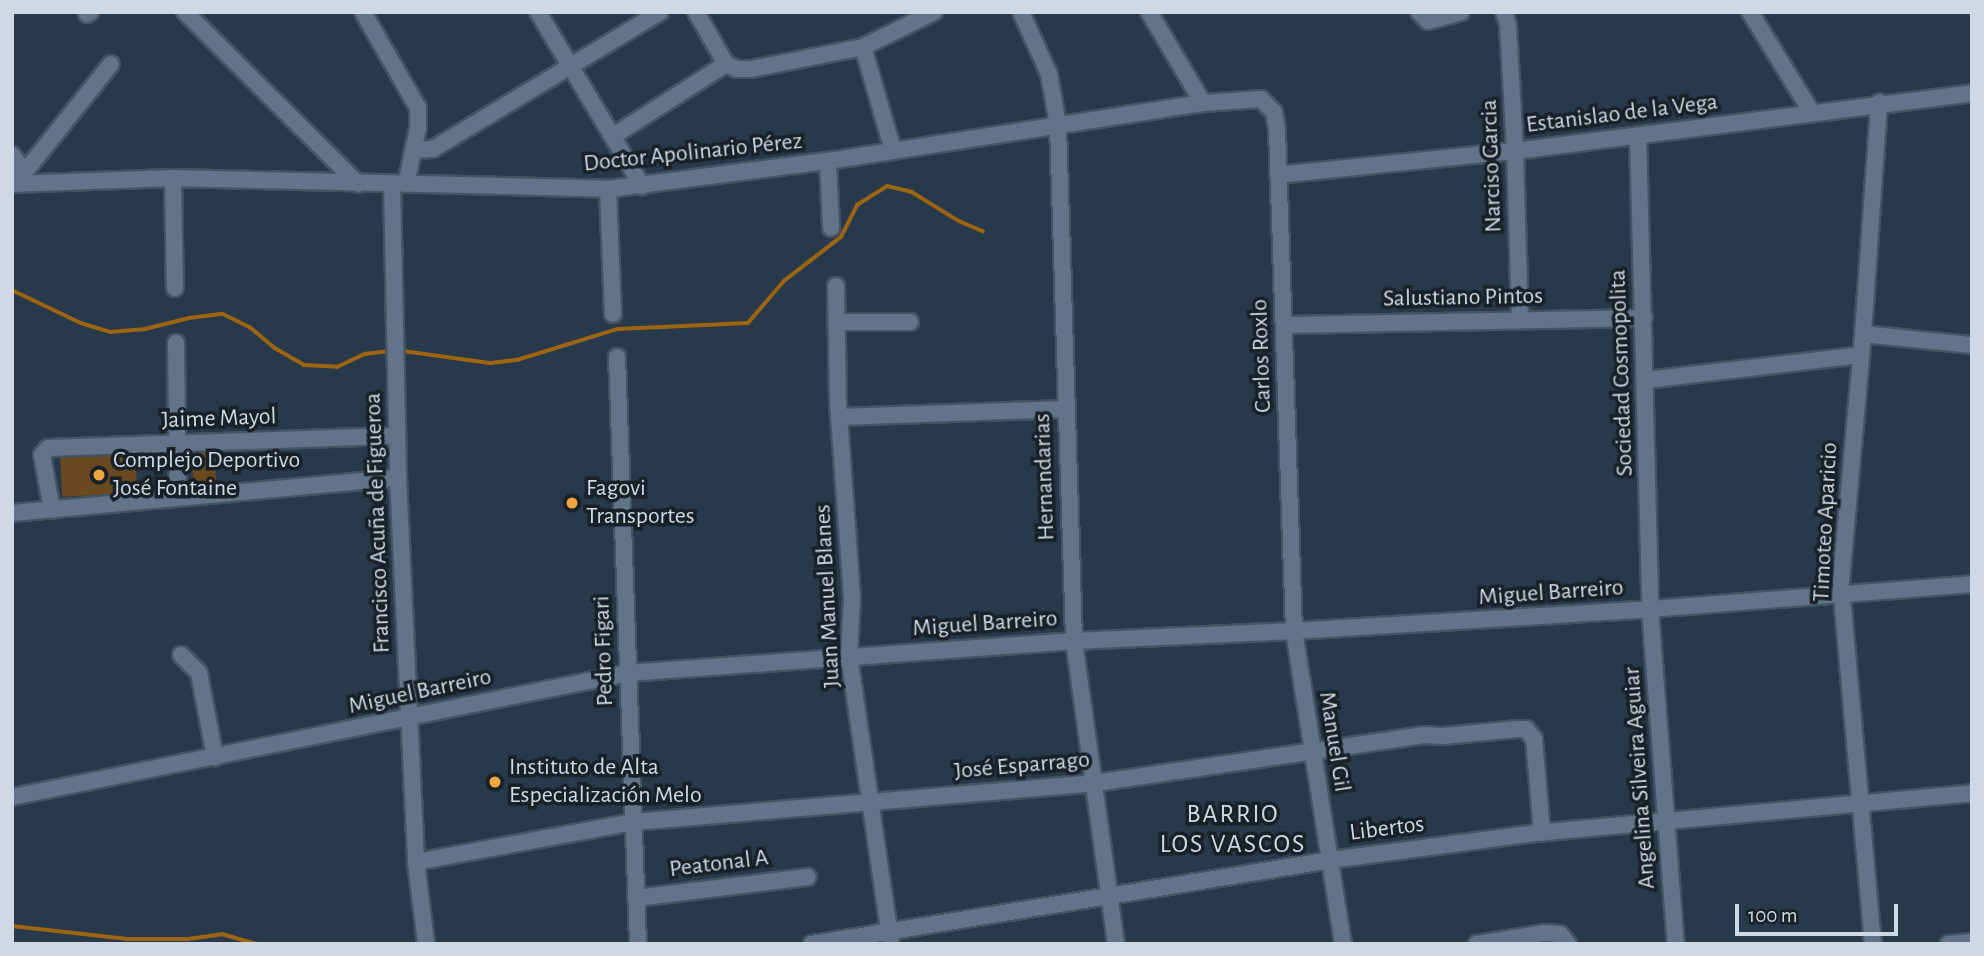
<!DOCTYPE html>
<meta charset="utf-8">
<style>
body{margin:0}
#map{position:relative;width:1984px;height:956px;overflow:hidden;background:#27394b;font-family:"Alegreya Sans",sans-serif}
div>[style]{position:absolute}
.green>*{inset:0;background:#694920;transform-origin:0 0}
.stream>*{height:3.5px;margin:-1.75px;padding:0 1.75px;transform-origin:1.75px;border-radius:1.75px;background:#9b6512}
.roads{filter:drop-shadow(2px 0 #445463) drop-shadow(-2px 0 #445463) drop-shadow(0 2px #445463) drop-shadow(0 -2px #445463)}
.minor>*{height:16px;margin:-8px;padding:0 8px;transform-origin:8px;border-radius:8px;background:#617489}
.dots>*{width:19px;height:19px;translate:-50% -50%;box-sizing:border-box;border:4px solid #182028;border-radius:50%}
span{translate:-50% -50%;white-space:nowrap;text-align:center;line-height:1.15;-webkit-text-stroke:7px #182028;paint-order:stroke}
.street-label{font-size:24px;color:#ced9e5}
.poi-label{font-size:24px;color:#ced9e5}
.left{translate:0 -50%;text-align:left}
.neighbourhood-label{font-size:26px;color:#ced9e5;letter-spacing:2px}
.frame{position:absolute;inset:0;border:14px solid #ced9e5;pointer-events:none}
.scale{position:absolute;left:1735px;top:904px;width:163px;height:32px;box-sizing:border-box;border:4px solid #ced9e5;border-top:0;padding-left:9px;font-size:21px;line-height:24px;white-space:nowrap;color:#ced9e5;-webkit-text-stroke:5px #182028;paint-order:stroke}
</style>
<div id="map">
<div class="green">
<i style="left:135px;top:452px;width:41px;height:75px;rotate:87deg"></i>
<i style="left:215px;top:452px;width:30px;height:23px;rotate:88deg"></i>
</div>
<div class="stream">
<i style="left:12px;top:290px;width:76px;rotate:25.6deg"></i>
<i style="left:81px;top:323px;width:31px;rotate:17deg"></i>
<i style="left:111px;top:332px;width:34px;rotate:-5deg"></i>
<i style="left:145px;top:329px;width:45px;rotate:-14deg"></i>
<i style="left:189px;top:318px;width:34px;rotate:-7deg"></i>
<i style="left:223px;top:314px;width:30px;rotate:26deg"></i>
<i style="left:250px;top:327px;width:33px;rotate:40deg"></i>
<i style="left:275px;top:348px;width:34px;rotate:30deg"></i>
<i style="left:304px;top:365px;width:33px;rotate:3deg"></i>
<i style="left:337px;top:367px;width:31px;rotate:-25deg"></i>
<i style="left:365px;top:354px;width:23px;rotate:-7deg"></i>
<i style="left:403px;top:351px;width:89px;rotate:7.8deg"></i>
<i style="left:491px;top:363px;width:26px;rotate:-7deg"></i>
<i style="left:517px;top:360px;width:106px;rotate:-17.1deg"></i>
<i style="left:618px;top:329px;width:130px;rotate:-2.6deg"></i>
<i style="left:748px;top:323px;width:55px;rotate:-49.4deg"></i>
<i style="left:784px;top:281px;width:72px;rotate:-37.7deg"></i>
<i style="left:841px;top:237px;width:36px;rotate:-63deg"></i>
<i style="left:857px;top:205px;width:36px;rotate:-32deg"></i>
<i style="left:887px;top:186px;width:26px;rotate:13deg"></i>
<i style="left:912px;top:192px;width:55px;rotate:31.7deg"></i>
<i style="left:959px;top:221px;width:26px;rotate:23deg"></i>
<i style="left:12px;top:926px;width:116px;rotate:6.4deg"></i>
<i style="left:127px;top:939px;width:61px"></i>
<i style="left:188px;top:939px;width:34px;rotate:-8deg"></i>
<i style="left:222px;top:934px;width:35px;rotate:16deg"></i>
</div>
<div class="roads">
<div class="minor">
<i style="left:185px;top:12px;width:244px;rotate:44.8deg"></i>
<i style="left:363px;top:12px;width:111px;rotate:60.2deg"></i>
<i style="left:418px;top:108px;width:20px;rotate:90deg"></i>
<i style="left:418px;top:128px;width:57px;rotate:102.1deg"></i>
<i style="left:538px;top:12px;width:203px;rotate:59.1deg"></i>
<i style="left:696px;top:12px;width:60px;rotate:60deg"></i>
<i style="left:1021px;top:12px;width:68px;rotate:65.7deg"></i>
<i style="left:1049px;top:74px;width:52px;rotate:80deg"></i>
<i style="left:1058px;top:125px;width:516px;rotate:88.22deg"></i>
<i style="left:1074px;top:641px;width:306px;rotate:82.1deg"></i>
<i style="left:1149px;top:12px;width:106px;rotate:59.3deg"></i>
<i style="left:1419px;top:12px;width:13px;rotate:45deg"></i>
<i style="left:1428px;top:21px;width:34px;rotate:-15deg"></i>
<i style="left:1504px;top:12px;width:14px;rotate:73deg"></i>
<i style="left:1508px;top:25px;width:126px;rotate:86.8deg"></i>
<i style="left:1515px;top:151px;width:167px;rotate:88.3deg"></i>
<i style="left:1750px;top:12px;width:116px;rotate:58.4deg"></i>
<i style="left:87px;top:14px;width:4px;rotate:-34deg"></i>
<i style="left:863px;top:47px;width:107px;rotate:73.8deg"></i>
<i style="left:726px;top:64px;width:11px;rotate:27deg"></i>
<i style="left:736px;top:69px;width:15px"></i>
<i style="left:751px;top:69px;width:114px;rotate:-11.1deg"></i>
<i style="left:863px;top:47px;width:79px;rotate:-26.2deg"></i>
<i style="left:613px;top:136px;width:134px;rotate:-32.5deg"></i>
<i style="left:1638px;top:136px;width:473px;rotate:88.5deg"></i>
<i style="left:1650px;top:609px;width:336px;rotate:85.6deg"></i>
<i style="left:413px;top:150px;width:20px;rotate:-3deg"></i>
<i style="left:433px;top:149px;width:265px;rotate:-31.1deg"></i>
<i style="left:12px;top:155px;width:20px;rotate:53deg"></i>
<i style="left:828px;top:161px;width:67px;rotate:87.4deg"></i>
<i style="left:1278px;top:175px;width:238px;rotate:-5.8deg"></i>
<i style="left:1515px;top:151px;width:461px;rotate:-7.2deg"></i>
<i style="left:173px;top:178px;width:110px;rotate:89deg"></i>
<i style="left:16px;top:183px;width:152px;rotate:-51.4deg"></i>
<i style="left:12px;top:184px;width:161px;rotate:-2.1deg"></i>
<i style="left:173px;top:178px;width:435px;rotate:1.4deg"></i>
<i style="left:608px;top:189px;width:222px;rotate:-7.3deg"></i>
<i style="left:828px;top:161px;width:379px;rotate:-8.8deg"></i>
<i style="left:1203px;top:103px;width:58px;rotate:-3.9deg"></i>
<i style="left:1261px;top:99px;width:18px;rotate:45deg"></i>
<i style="left:1274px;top:112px;width:17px;rotate:80deg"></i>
<i style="left:1277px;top:129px;width:502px;rotate:88.06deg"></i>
<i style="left:1294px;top:631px;width:317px;rotate:81.1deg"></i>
<i style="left:392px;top:184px;width:294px;rotate:88.8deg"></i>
<i style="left:398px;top:478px;width:384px;rotate:87.3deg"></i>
<i style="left:416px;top:862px;width:83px;rotate:83deg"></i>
<i style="left:608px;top:189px;width:125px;rotate:87.7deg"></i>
<i style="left:836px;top:286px;width:116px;rotate:89deg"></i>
<i style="left:838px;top:402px;width:197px;rotate:85.9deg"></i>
<i style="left:852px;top:599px;width:57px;rotate:93deg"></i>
<i style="left:849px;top:656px;width:291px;rotate:81.7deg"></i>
<i style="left:837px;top:322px;width:73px"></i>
<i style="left:1284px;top:325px;width:360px;rotate:-1.1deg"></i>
<i style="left:1863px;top:334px;width:110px;rotate:5.8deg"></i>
<i style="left:176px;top:343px;width:154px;rotate:89.3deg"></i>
<i style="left:617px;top:357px;width:587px;rotate:87.95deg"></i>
<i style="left:1646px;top:380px;width:216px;rotate:-6.6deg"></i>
<i style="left:839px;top:417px;width:226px;rotate:-2deg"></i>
<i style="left:52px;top:510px;width:56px;rotate:-100.3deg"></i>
<i style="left:42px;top:455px;width:9px;rotate:-49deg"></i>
<i style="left:48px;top:448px;width:349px;rotate:-2deg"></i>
<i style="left:12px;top:513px;width:388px;rotate:-5.2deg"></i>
<i style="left:181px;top:655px;width:25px;rotate:45deg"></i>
<i style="left:199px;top:673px;width:86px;rotate:79.2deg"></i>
<i style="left:12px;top:797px;width:628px;rotate:-11.38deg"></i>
<i style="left:628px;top:673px;width:447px;rotate:-4.1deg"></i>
<i style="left:1074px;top:641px;width:220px;rotate:-2.6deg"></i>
<i style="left:1294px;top:631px;width:357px;rotate:-3.5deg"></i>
<i style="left:1650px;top:609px;width:323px;rotate:-4.4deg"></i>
<i style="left:416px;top:862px;width:221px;rotate:-10.4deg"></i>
<i style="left:633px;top:822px;width:464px;rotate:-4.8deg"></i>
<i style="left:1095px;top:783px;width:331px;rotate:-8.3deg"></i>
<i style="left:1423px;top:735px;width:20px;rotate:3deg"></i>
<i style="left:1443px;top:736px;width:75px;rotate:-5.3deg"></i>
<i style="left:1518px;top:729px;width:8px"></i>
<i style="left:1526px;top:729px;width:13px;rotate:51deg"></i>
<i style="left:1534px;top:739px;width:94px;rotate:85.1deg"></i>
<i style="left:636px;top:898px;width:173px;rotate:-7deg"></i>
<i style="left:812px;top:944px;width:526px;rotate:-9.19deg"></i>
<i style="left:1331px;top:860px;width:206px;rotate:-7.5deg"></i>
<i style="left:1535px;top:833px;width:439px;rotate:-5.2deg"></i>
<i style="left:1477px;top:944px;width:69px;rotate:-9.2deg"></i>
<i style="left:1545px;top:933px;width:15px;rotate:4deg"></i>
<i style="left:1560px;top:934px;width:13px;rotate:51deg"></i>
<i style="left:1873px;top:944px;width:363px;rotate:-95.1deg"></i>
<i style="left:1841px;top:582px;width:249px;rotate:-84.9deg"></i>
<i style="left:1863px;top:334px;width:232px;rotate:-86deg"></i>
<i style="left:1949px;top:944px;width:23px;rotate:-5deg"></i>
</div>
</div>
<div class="dots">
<i style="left:99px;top:475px;background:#f0a63f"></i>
<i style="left:572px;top:503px;background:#f0a63f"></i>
<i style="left:495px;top:782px;background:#f0a63f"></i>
</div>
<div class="street-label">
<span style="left:1622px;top:114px;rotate:-7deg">Estanislao de la Vega</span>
<span style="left:693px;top:153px;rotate:-6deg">Doctor Apolinario Pérez</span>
<span style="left:1492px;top:166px;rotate:-92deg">Narciso Garcia</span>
<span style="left:1463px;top:298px;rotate:-1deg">Salustiano Pintos</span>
<span style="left:1262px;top:356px;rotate:-92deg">Carlos Roxlo</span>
<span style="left:1622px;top:373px;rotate:-92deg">Sociedad Cosmopolita</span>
<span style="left:219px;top:419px;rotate:-2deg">Jaime Mayol</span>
<span style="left:1045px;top:477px;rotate:-92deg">Hernandarias</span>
<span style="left:1826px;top:522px;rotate:-87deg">Timoteo Aparicio</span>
<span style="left:378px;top:523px;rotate:-92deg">Francisco Acuña de Figueroa</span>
<span style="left:1551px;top:593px;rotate:-4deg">Miguel Barreiro</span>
<span style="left:828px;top:596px;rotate:-93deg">Juan Manuel Blanes</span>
<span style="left:985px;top:624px;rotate:-4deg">Miguel Barreiro</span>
<span style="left:604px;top:651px;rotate:-92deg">Pedro Figari</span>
<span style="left:420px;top:692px;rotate:-12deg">Miguel Barreiro</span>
<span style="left:1334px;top:742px;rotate:81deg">Manuel Gil</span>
<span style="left:1022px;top:766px;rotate:-5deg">José Esparrago</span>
<span style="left:1640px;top:778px;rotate:-94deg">Angelina Silveira Aguiar</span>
<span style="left:1387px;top:829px;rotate:-7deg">Libertos</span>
<span style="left:719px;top:864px;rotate:-7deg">Peatonal A</span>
</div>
<div class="poi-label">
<span class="left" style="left:113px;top:475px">Complejo Deportivo<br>José Fontaine</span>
<span class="left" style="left:586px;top:503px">Fagovi<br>Transportes</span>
<span class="left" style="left:509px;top:782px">Instituto de Alta<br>Especialización Melo</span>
</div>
<div class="neighbourhood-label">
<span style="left:1233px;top:830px">BARRIO<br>LOS VASCOS</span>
</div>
<div class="frame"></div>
<div class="scale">100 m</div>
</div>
